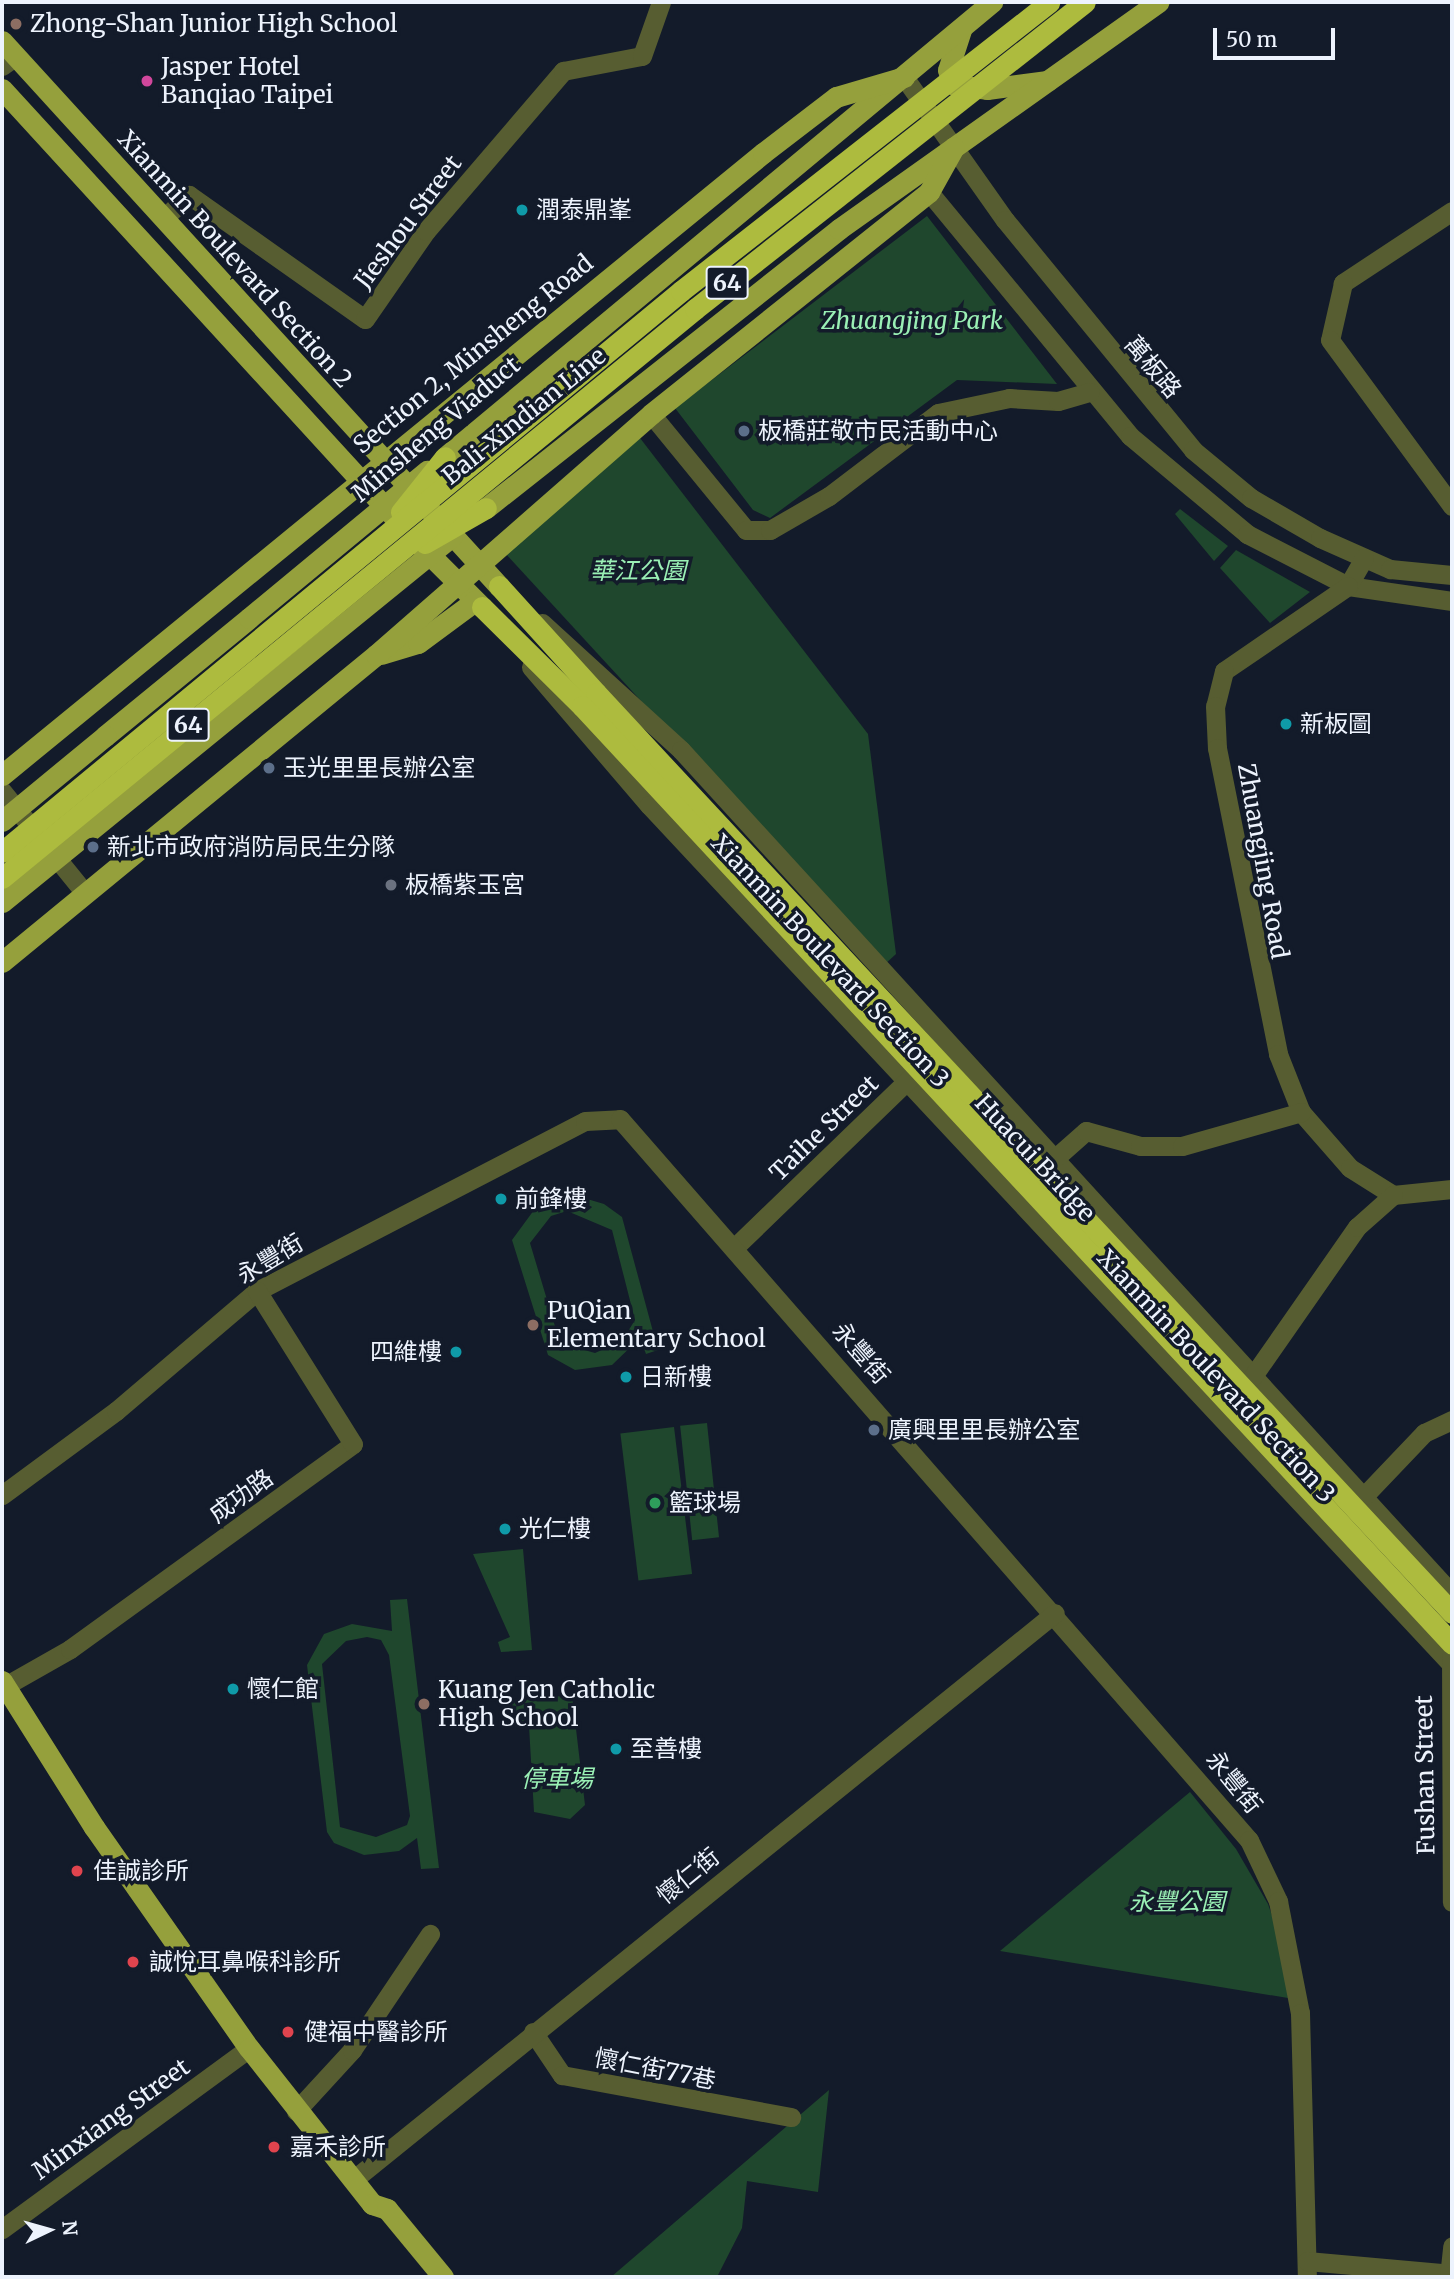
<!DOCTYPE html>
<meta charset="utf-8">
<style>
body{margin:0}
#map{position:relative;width:1454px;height:2279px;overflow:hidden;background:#131b2a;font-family:Merriweather,"Noto Sans TC",serif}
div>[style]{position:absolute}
.green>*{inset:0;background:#1f472d;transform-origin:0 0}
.minor>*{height:19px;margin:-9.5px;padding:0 9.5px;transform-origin:9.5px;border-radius:9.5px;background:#575d31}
.major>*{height:21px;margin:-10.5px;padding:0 10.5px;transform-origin:10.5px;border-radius:10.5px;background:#95a03c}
.highway>*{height:21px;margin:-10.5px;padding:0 10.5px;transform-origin:10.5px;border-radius:10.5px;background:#adbb3e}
.major-bridge>*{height:21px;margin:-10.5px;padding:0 10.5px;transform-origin:10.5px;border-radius:10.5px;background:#95a03c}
.highway-bridge>*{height:21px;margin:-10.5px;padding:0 10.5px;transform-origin:10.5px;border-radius:10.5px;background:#adbb3e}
.dots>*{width:19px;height:19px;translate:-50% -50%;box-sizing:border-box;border:4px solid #131b2a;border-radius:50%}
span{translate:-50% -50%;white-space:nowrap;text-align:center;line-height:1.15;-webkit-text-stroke:7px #131b2a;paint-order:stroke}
.shield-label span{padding:2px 5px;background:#131b2a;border:2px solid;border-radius:5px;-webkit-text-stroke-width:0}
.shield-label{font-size:23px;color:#edf3fd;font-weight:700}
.poi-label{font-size:24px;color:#edf3fd}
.left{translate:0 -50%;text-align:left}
.right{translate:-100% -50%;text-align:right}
.street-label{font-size:24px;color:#edf3fd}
.park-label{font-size:24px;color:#9af0b5;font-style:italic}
.frame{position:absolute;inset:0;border:4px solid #edf3fd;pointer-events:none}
.north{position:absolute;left:14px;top:2195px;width:70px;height:70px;-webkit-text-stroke:5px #131b2a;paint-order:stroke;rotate:85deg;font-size:19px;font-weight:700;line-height:28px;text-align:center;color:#edf3fd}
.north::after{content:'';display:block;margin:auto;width:24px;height:32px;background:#edf3fd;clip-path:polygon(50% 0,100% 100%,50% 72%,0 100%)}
.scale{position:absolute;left:1213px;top:28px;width:122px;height:32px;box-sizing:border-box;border:4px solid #edf3fd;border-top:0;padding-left:9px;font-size:21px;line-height:24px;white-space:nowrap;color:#edf3fd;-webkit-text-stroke:5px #131b2a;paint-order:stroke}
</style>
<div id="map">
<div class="green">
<i style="clip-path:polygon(927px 216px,1057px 384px,957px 380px,770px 518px,753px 510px,675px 408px)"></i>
<i style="clip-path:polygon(640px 438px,868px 734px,896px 954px,884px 965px,505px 553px)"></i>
<i style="clip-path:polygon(1180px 509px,1228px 546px,1214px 561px,1175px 514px)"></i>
<i style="clip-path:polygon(1236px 550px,1310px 592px,1270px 623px,1220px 568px)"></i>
<i style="clip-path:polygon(evenodd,567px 1193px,604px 1204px,622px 1217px,658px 1350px,646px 1354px,640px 1338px,612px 1365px,575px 1370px,548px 1355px,512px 1240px,534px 1210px,567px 1193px,567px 1211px,612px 1230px,635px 1320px,622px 1341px,595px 1353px,560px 1343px,530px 1243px,551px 1216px,567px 1211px)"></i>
<i style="left:707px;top:1423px;width:115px;height:27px;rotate:84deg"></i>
<i style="left:674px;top:1427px;width:148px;height:54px;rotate:83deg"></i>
<i style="clip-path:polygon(523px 1549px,532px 1650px,501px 1652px,498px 1642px,510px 1637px,473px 1554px)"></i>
<i style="clip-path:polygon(evenodd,407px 1599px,439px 1868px,421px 1869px,417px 1838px,399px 1851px,364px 1855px,334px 1843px,327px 1832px,307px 1665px,324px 1634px,352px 1624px,392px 1631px,390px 1600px,407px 1599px,367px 1637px,381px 1640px,389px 1655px,410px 1816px,407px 1825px,376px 1837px,340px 1827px,322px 1664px,346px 1641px,367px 1637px)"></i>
<i style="clip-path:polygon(572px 1695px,585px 1805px,570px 1819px,534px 1812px,529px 1726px,514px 1727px,500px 1702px)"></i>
<i style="clip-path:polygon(1190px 1792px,1236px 1849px,1268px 1904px,1284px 1950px,1288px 1998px,1000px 1951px)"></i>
<i style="clip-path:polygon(829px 2090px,818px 2192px,747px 2181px,742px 2228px,717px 2277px,611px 2277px)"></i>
</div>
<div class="minor">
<i style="left:2px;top:66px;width:16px;rotate:-35deg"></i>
<i style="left:904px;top:77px;width:175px;rotate:54.8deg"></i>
<i style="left:1005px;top:220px;width:297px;rotate:50.7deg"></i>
<i style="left:1193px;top:450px;width:75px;rotate:39.6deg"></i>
<i style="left:1251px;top:498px;width:80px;rotate:30.1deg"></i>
<i style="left:1320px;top:538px;width:77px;rotate:23.9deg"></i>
<i style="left:1390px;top:569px;width:62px;rotate:5.5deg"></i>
<i style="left:929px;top:192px;width:316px;rotate:50.5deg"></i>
<i style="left:1130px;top:436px;width:153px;rotate:39.9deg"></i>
<i style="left:1247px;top:534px;width:114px;rotate:27.2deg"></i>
<i style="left:1348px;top:586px;width:105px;rotate:8.2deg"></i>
<i style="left:1452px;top:211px;width:131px;rotate:146.6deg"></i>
<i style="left:1343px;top:283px;width:58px;rotate:102.8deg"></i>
<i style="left:1330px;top:340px;width:206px;rotate:53.7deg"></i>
<i style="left:164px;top:218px;width:34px;rotate:-43deg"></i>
<i style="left:189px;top:195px;width:215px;rotate:35.2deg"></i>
<i style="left:365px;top:319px;width:107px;rotate:-55.3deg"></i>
<i style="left:426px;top:231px;width:211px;rotate:-49.4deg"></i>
<i style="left:563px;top:71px;width:80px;rotate:-10.8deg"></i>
<i style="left:642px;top:56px;width:57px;rotate:-70.6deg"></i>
<i style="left:651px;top:414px;width:150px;rotate:50.7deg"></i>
<i style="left:746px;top:530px;width:24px"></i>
<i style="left:770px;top:530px;width:68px;rotate:-30deg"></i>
<i style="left:829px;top:496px;width:137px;rotate:-37.3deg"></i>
<i style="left:938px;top:413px;width:73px;rotate:-11.9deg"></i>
<i style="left:1009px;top:398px;width:49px;rotate:3.5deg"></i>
<i style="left:1058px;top:401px;width:33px;rotate:-16deg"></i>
<i style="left:1364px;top:558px;width:32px;rotate:120deg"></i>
<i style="left:1348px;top:586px;width:150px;rotate:145.6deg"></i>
<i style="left:1224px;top:671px;width:36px;rotate:104deg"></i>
<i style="left:1215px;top:706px;width:42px;rotate:87.3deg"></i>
<i style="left:1217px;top:748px;width:312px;rotate:78.7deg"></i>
<i style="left:1278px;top:1054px;width:62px;rotate:68.4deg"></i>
<i style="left:1301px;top:1112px;width:74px;rotate:48.8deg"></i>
<i style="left:1350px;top:1168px;width:51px;rotate:32.1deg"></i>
<i style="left:542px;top:623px;width:188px;rotate:42.4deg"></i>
<i style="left:681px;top:750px;width:1143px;rotate:47.59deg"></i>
<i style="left:531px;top:667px;width:182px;rotate:49.5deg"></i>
<i style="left:649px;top:805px;width:1177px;rotate:46.96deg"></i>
<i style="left:2px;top:791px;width:132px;rotate:50.9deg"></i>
<i style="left:1044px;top:1168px;width:56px;rotate:-41.4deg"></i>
<i style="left:1086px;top:1131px;width:56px;rotate:15.5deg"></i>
<i style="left:1140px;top:1146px;width:42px"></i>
<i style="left:1182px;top:1146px;width:124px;rotate:-15.9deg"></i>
<i style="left:1393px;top:1195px;width:59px;rotate:-5.8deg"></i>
<i style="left:735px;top:1247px;width:248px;rotate:-44deg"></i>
<i style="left:1253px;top:1376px;width:182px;rotate:-55.1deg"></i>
<i style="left:1357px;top:1227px;width:48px;rotate:-41.6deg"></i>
<i style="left:2px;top:1495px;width:142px;rotate:-36.4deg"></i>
<i style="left:116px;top:1411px;width:185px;rotate:-40.4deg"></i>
<i style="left:257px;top:1291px;width:369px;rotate:-27.4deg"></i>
<i style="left:585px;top:1121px;width:35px;rotate:-3deg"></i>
<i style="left:620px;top:1119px;width:957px;rotate:48.9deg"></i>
<i style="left:1249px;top:1840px;width:68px;rotate:64.6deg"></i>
<i style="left:1278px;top:1901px;width:114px;rotate:78.9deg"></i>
<i style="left:1300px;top:2013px;width:264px;rotate:88.5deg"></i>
<i style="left:1365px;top:1495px;width:86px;rotate:-46.4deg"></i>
<i style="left:1424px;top:1433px;width:31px;rotate:-25deg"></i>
<i style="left:1451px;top:1652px;width:250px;rotate:89.8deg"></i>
<i style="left:5px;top:1686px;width:75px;rotate:-29.6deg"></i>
<i style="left:70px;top:1649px;width:349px;rotate:-35.9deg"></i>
<i style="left:353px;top:1444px;width:181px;rotate:-122.1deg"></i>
<i style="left:533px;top:2032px;width:52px;rotate:56deg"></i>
<i style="left:562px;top:2075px;width:233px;rotate:10.4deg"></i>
<i style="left:296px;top:2111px;width:83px;rotate:-47.4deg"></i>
<i style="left:352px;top:2050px;width:140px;rotate:-56.1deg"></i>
<i style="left:353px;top:2180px;width:902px;rotate:-38.93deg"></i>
<i style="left:2px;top:2229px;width:306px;rotate:-36.2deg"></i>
<i style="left:1307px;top:2261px;width:146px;rotate:5.1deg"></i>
<i style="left:1449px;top:2277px;width:31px;rotate:-84deg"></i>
</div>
<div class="major">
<i style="left:961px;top:30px;width:42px;rotate:108deg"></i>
<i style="left:948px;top:70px;width:17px;rotate:65deg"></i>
<i style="left:955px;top:85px;width:32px;rotate:7deg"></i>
<i style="left:987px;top:89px;width:61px;rotate:-7.6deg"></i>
<i style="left:2px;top:41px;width:738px;rotate:47.64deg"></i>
<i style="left:2px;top:89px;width:582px;rotate:47.51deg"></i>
<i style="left:445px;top:457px;width:712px;rotate:-39.75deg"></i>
<i style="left:486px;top:508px;width:450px;rotate:-38.3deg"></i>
<i style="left:839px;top:229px;width:392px;rotate:-35.4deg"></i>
<i style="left:417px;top:542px;width:92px;rotate:45deg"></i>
<i style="left:381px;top:654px;width:39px;rotate:-17deg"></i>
<i style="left:418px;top:643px;width:71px;rotate:-36.4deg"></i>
<i style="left:105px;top:736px;width:186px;rotate:-39.3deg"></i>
<i style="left:2px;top:775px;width:983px;rotate:-39.26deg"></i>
<i style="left:763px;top:153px;width:92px;rotate:-37.5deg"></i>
<i style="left:836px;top:97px;width:71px;rotate:-16.4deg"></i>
<i style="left:2px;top:962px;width:484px;rotate:-39.4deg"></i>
<i style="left:376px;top:655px;width:366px;rotate:-41.2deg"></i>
<i style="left:651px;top:414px;width:356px;rotate:-38.6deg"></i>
<i style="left:929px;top:192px;width:51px;rotate:-60.9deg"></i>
<i style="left:2px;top:1681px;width:173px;rotate:57.8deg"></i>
<i style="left:94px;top:1827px;width:270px;rotate:55deg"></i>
<i style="left:249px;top:2048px;width:199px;rotate:51.7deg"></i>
<i style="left:372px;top:2204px;width:16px;rotate:18deg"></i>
<i style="left:387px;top:2209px;width:88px;rotate:50.5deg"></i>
</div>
<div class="highway">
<i style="left:499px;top:586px;width:144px;rotate:47.8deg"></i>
<i style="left:482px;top:607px;width:141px;rotate:44.7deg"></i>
</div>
<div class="major-bridge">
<i style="left:249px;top:618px;width:231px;rotate:-39.6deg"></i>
<i style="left:2px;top:821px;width:134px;rotate:-39.5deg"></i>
<i style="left:2px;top:902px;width:580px;rotate:-39.12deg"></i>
</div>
<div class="highway-bridge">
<i style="left:401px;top:512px;width:70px;rotate:-51.3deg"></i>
<i style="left:425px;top:543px;width:70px;rotate:-29.8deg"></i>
<i style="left:596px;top:693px;width:1257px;rotate:47.06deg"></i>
<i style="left:582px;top:706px;width:1279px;rotate:47.15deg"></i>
<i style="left:2px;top:852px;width:881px;rotate:-39.56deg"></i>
<i style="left:681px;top:291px;width:468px;rotate:-38.1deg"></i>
<i style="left:2px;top:878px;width:897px;rotate:-39.39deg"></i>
<i style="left:695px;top:309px;width:496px;rotate:-38.2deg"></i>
</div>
<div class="dots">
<i style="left:16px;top:24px;background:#8d6e63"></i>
<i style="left:147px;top:81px;background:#d1479c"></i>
<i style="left:522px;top:210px;background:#0f9aa8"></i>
<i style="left:744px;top:431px;background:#5c6f8a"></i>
<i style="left:1286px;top:724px;background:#0f9aa8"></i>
<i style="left:269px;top:768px;background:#5c6f8a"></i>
<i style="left:93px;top:847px;background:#5c6f8a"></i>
<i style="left:391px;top:885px;background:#6b7280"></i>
<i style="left:501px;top:1199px;background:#0f9aa8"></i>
<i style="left:533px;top:1325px;background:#8d6e63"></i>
<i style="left:456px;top:1352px;background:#0f9aa8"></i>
<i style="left:626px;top:1377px;background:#0f9aa8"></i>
<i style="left:874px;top:1430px;background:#5c6f8a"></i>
<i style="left:655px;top:1503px;background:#2e9e5b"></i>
<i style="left:505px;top:1529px;background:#0f9aa8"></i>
<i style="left:233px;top:1689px;background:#0f9aa8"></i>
<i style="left:424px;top:1704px;background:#8d6e63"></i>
<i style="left:616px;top:1749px;background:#0f9aa8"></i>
<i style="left:77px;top:1871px;background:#e0444e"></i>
<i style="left:133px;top:1962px;background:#e0444e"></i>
<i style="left:288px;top:2032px;background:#e0444e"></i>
<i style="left:274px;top:2147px;background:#e0444e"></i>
</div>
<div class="shield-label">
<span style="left:727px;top:283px">64</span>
<span style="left:188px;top:725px">64</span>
</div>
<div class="poi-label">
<span class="left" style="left:30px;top:24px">Zhong-Shan Junior High School</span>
<span class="left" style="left:161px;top:81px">Jasper Hotel<br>Banqiao Taipei</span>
<span class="left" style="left:536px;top:210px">潤泰鼎峯</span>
<span class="left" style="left:758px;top:431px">板橋莊敬市民活動中心</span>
<span class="left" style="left:1300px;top:724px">新板圖</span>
<span class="left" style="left:283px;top:768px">玉光里里長辦公室</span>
<span class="left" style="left:107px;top:847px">新北市政府消防局民生分隊</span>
<span class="left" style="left:405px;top:885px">板橋紫玉宮</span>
<span class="left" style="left:515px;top:1199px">前鋒樓</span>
<span class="left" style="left:547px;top:1325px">PuQian<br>Elementary School</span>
<span class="right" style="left:442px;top:1352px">四維樓</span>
<span class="left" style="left:640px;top:1377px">日新樓</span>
<span class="left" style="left:888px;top:1430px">廣興里里長辦公室</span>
<span class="left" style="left:669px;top:1503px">籃球場</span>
<span class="left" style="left:519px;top:1529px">光仁樓</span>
<span class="left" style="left:247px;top:1689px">懷仁館</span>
<span class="left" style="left:438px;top:1704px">Kuang Jen Catholic<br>High School</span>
<span class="left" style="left:630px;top:1749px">至善樓</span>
<span class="left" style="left:93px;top:1871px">佳誠診所</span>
<span class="left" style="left:149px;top:1962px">誠悅耳鼻喉科診所</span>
<span class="left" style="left:304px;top:2032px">健福中醫診所</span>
<span class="left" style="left:290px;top:2147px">嘉禾診所</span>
</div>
<div class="street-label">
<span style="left:408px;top:222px;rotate:-53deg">Jieshou Street</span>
<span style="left:235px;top:259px;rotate:48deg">Xianmin Boulevard Section 2</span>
<span style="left:473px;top:354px;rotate:-39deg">Section 2, Minsheng Road</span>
<span style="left:1153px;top:367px;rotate:50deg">萬板路</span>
<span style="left:524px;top:416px;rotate:-39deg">Bali-Xindian Line</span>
<span style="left:436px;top:429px;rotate:-40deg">Minsheng Viaduct</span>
<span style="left:1263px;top:861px;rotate:80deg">Zhuangjing Road</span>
<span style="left:830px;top:961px;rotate:47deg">Xianmin Boulevard Section 3</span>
<span style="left:824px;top:1128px;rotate:-44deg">Taihe Street</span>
<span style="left:1035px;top:1158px;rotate:47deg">Huacui Bridge</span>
<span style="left:270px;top:1259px;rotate:-31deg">永豐街</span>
<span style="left:861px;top:1353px;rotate:49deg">永豐街</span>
<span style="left:1216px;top:1376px;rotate:47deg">Xianmin Boulevard Section 3</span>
<span style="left:241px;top:1496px;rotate:-36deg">成功路</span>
<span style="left:1425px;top:1775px;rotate:-91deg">Fushan Street</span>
<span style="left:1234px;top:1782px;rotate:51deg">永豐街</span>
<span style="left:688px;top:1876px;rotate:-39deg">懷仁街</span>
<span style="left:655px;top:2069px;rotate:11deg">懷仁街77巷</span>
<span style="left:111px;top:2119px;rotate:-36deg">Minxiang Street</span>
</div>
<div class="park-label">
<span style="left:912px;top:321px">Zhuangjing Park</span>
<span style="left:638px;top:571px">華江公園</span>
<span style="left:557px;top:1779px">停車場</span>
<span style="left:1177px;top:1902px">永豐公園</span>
</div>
<div class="frame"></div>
<div class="north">N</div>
<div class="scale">50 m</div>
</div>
